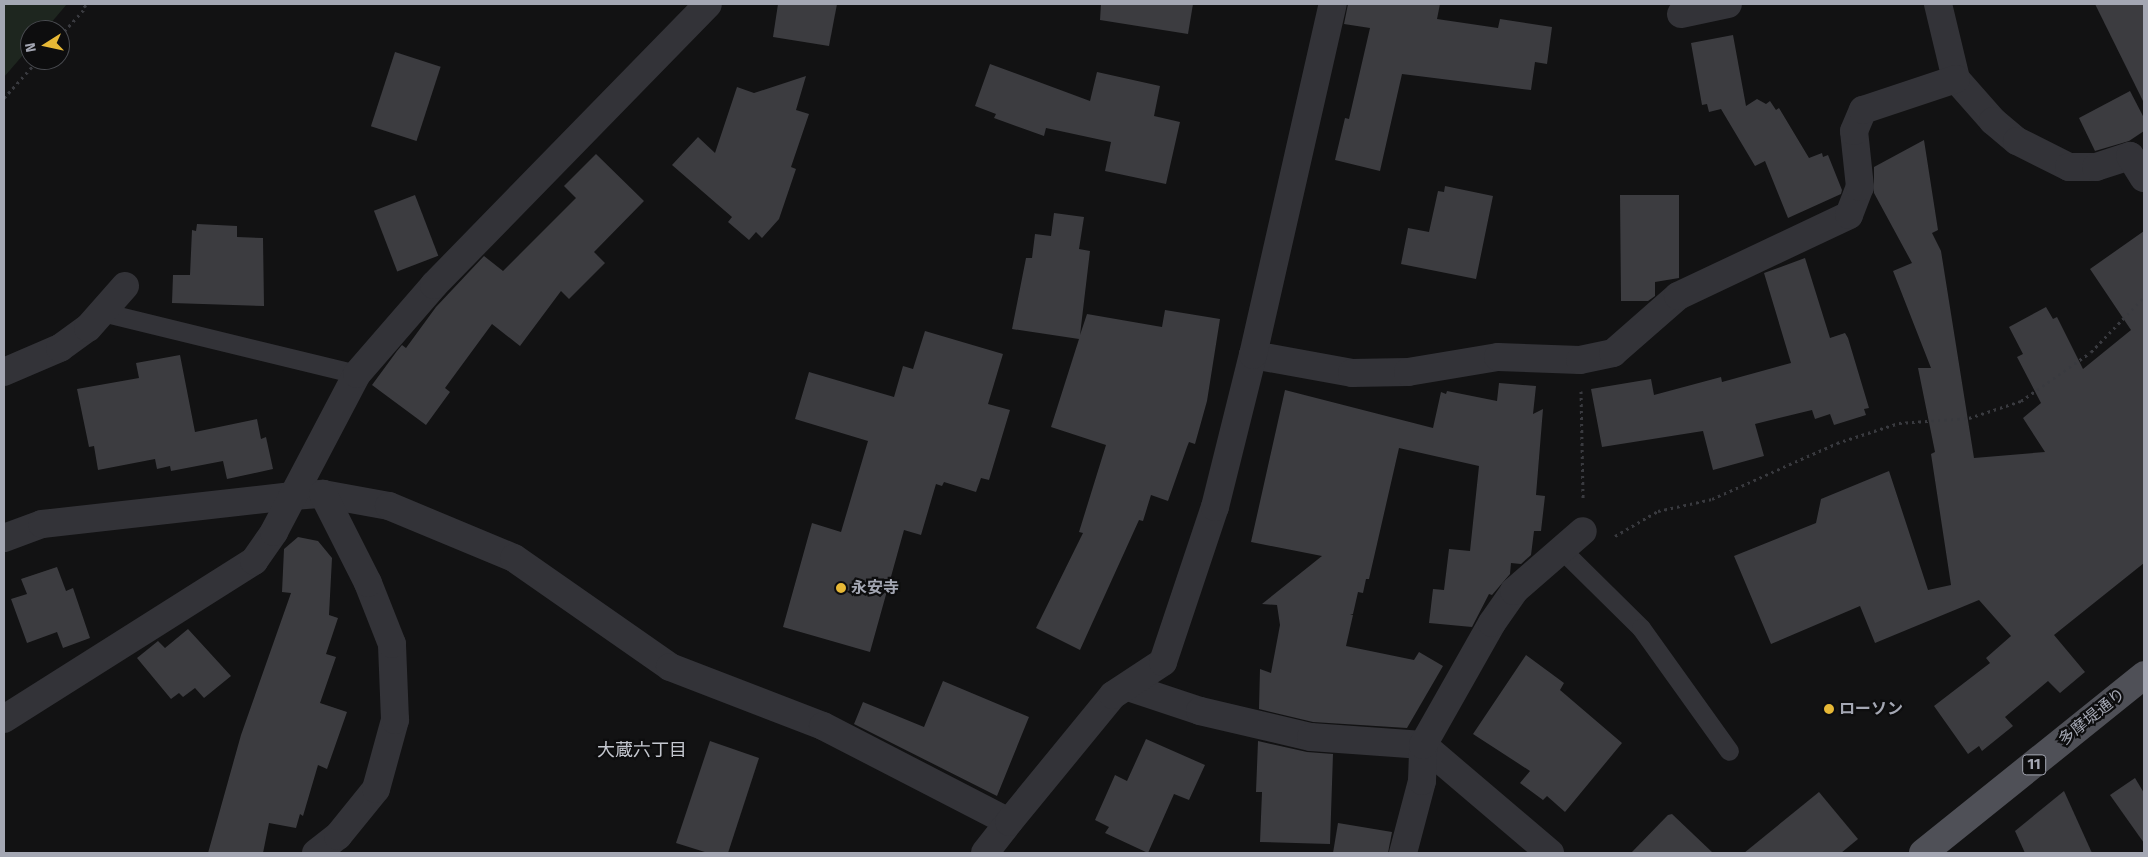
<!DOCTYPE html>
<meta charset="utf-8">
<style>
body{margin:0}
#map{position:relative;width:2148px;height:857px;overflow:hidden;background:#121213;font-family:"Fira Sans","Noto Sans JP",sans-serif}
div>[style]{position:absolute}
.green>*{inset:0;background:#1e261f}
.building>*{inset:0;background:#3c3c40;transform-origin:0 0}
.path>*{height:3px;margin-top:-1.5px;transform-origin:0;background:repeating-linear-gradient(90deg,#393a3f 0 2.5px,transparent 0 6.5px)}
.service>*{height:19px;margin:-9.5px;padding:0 9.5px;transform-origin:9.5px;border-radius:9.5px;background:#333338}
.minor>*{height:28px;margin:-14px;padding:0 14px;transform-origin:14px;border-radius:14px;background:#333338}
.tertiary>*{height:28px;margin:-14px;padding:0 14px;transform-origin:14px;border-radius:14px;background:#333338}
.primary>*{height:28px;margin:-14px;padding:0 14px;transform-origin:14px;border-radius:14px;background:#4f5057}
.dots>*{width:14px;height:14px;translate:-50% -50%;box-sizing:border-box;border:2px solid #0d0d0e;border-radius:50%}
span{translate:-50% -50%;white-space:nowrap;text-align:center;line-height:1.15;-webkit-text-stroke:4.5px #0d0d0e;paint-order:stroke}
.shield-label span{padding:1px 4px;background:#0d0d0e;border:1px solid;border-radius:4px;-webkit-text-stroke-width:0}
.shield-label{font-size:15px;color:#a4a7b3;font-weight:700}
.poi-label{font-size:16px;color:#a4a7b3;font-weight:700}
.left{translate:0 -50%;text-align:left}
.street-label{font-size:16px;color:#a4a7b3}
.neighbourhood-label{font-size:18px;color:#c4c7cf}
.frame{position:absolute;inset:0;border:5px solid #a4a7b3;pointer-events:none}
.north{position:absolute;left:20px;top:20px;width:50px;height:50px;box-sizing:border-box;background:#0d0d0e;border:1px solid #494b50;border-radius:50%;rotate:260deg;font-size:14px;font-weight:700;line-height:20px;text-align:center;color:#a4a7b3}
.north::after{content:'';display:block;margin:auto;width:18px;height:22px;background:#e7b836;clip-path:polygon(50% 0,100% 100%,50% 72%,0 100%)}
</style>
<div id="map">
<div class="green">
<i style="clip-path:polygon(4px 4px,67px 4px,45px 30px,30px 30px,30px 47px,4px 77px)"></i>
</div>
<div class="building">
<i style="clip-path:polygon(778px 4px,837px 4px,829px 46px,773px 37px)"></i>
<i style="clip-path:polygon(1101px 4px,1193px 4px,1188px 34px,1100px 20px)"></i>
<i style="clip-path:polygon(1348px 4px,1440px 4px,1437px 19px,1498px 28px,1500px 19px,1552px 27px,1547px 64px,1535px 62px,1531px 90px,1402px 74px,1380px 171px,1335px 160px,1345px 118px,1349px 119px,1370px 28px,1344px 24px)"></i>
<i style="clip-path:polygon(2095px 4px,2144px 4px,2144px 103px)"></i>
<i style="clip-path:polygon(1733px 35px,1746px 106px,1757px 99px,1766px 104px,1770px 101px,1776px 110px,1779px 108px,1809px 158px,1822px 153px,1823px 157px,1828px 155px,1842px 190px,1841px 194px,1788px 218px,1765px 161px,1755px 166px,1721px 109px,1709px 112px,1707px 104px,1702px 105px,1691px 43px)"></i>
<i style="left:395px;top:52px;width:48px;height:78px;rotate:18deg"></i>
<i style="clip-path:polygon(990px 64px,1090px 101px,1097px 72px,1160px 86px,1154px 116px,1180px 122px,1166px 184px,1105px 171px,1111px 142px,1046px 128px,1044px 136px,994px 118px,996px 114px,975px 106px)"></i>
<i style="clip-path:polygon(806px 76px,796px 110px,809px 114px,791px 167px,796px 169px,779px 219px,762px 238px,756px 232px,749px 240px,728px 222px,732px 217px,672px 165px,698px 137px,715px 153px,737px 87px,754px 93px)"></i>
<i style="clip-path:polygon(2130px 91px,2144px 118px,2144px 131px,2129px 141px,2095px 151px,2079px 118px)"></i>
<i style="clip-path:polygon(1924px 140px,1938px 230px,1932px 233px,1941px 251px,1974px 458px,2045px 452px,2023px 418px,2041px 403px,2017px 357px,2023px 354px,2009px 327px,2046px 307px,2053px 319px,2057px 317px,2083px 369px,2131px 330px,2090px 269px,2144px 231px,2144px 563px,2054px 635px,2085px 672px,2060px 693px,2048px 681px,2005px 717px,2013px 726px,1982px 751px,1979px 746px,1968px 754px,1934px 706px,1990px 663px,1986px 658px,2011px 636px,1979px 600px,1875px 643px,1860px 606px,1771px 644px,1734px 556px,1816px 523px,1821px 499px,1889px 471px,1928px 590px,1951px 585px,1931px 454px,1935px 452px,1918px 368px,1931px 368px,1893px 271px,1912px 263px,1874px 193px,1874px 167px)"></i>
<i style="clip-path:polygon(596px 154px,644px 201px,594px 252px,605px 263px,569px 299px,561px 291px,520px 346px,492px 324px,445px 388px,450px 392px,426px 425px,372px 385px,397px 351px,402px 345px,406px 348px,436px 307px,484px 256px,503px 271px,576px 198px,564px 186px)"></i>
<i style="clip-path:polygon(1445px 186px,1493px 196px,1476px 279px,1401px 264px,1408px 228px,1429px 232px,1438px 191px,1444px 192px)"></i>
<i style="left:415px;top:195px;width:65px;height:44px;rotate:69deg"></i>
<i style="clip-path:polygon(1620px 195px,1679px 195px,1679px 278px,1655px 282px,1655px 296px,1648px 301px,1621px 301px)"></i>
<i style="clip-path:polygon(1054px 213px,1084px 217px,1079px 249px,1090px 251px,1080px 335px,1087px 314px,1162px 327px,1165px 310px,1220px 319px,1207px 401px,1195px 444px,1189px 442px,1187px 447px,1168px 501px,1151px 495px,1143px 521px,1139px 520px,1080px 650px,1036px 628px,1083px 533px,1079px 532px,1106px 445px,1051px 427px,1079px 339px,1012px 329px,1026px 258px,1032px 258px,1035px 234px,1051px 236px)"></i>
<i style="clip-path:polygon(197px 224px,237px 226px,237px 237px,263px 238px,264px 306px,172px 303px,173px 275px,190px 275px,192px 230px,196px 231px)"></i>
<i style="clip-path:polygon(1805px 258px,1830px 338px,1845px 333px,1848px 338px,1869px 408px,1864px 409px,1866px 415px,1834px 425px,1830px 414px,1815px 419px,1812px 410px,1755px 424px,1764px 456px,1713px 470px,1703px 431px,1602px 447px,1591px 389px,1651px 379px,1654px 395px,1721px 377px,1722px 382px,1791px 363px,1764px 273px)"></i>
<i style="clip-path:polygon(925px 331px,1003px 354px,988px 404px,1010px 410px,989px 480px,981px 478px,976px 492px,944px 482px,942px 486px,936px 484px,921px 535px,904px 530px,870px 652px,783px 627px,812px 523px,841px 532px,868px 441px,795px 419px,809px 372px,894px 397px,903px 366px,913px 369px)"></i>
<i style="clip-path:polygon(180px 355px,195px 432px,257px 419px,261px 439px,266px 437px,273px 469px,227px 479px,223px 461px,171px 471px,170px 466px,157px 469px,155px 459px,98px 470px,94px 446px,89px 447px,77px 389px,139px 378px,136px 363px)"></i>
<i style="clip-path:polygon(1499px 383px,1536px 386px,1533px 414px,1543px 409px,1536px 495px,1545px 496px,1541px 531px,1534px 531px,1531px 555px,1521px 564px,1511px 563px,1510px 574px,1492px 595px,1489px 594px,1472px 627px,1429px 623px,1433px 589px,1444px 590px,1449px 549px,1470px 551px,1479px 466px,1399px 448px,1369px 579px,1366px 579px,1363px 593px,1358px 592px,1353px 614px,1350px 614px,1353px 615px,1346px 646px,1414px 660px,1419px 652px,1443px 666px,1407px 728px,1313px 722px,1259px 709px,1260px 669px,1271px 673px,1280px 625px,1277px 605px,1262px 604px,1322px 556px,1251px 542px,1285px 390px,1433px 428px,1441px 392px,1446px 394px,1447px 391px,1497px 401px)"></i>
<i style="clip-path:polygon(298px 537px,318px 541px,332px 558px,329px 615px,338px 618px,326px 654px,336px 657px,320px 703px,347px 712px,327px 769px,318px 765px,303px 816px,300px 814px,296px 828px,269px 823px,263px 853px,208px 853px,241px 735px,291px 593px,282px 592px,284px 549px)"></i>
<i style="clip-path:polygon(57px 567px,66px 591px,73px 588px,90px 638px,63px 648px,57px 632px,27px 643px,11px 599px,27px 594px,21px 579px)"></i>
<i style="clip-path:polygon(188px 629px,231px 676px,204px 698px,195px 688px,183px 697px,179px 693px,171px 699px,137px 658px,158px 641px,165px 648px)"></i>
<i style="clip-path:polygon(1526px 655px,1564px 683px,1560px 690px,1622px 743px,1565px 812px,1547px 796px,1543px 800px,1520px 783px,1530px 771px,1473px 734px)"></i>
<i style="clip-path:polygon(943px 681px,1029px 717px,997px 796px,854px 724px,863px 702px,924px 727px)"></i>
<i style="clip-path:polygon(1146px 739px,1205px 765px,1189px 800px,1174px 794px,1148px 853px,1105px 833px,1109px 827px,1095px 820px,1115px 775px,1127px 781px)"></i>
<i style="clip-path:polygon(710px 741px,759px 758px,728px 853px,708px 853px,676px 843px)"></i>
<i style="clip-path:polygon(1258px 741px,1307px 752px,1333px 754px,1330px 844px,1260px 842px,1262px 792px,1256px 792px)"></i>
<i style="clip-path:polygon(2135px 778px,2144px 793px,2144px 843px,2110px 795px)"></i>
<i style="clip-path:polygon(2064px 791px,2092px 853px,2025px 853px,2015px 831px)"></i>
<i style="clip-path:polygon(1819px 792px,1858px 839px,1841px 853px,1744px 853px)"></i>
<i style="clip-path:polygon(1672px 814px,1713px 853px,1631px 853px,1668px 815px)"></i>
<i style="clip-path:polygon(1338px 823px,1392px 832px,1388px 853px,1333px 853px)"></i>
</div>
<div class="path">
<i style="left:60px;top:36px;width:39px;rotate:-48deg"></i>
<i style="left:86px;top:7px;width:4px;rotate:-135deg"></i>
<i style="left:4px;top:98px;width:51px;rotate:-48.2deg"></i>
<i style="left:1581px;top:391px;width:109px;rotate:88.9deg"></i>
<i style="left:1615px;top:536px;width:50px;rotate:-30.2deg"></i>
<i style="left:1658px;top:511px;width:55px;rotate:-12.5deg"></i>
<i style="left:1712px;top:499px;width:137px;rotate:-24.1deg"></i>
<i style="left:1837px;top:443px;width:65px;rotate:-17.9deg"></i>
<i style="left:1899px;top:423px;width:70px;rotate:-4.1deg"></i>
<i style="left:1969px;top:418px;width:55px;rotate:-18.1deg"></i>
<i style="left:2021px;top:401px;width:85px;rotate:-35deg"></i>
<i style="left:2091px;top:352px;width:76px;rotate:-46.1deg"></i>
</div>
<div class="service">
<i style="left:102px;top:312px;width:262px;rotate:13.7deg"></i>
<i style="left:1562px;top:550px;width:111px;rotate:44.6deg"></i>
<i style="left:1641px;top:628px;width:151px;rotate:54.4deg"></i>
</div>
<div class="minor">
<i style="left:1938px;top:4px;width:77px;rotate:76.5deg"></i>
<i style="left:1956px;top:79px;width:56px;rotate:48.6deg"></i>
<i style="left:1993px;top:121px;width:31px;rotate:40deg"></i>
<i style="left:2017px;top:141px;width:58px;rotate:26.6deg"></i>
<i style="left:2069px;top:167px;width:27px"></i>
<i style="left:2096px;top:167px;width:36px;rotate:-18deg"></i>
<i style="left:2130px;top:156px;width:26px;rotate:58deg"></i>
<i style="left:1681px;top:14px;width:48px;rotate:-12deg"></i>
<i style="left:1253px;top:355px;width:101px;rotate:10.3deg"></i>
<i style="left:1352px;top:373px;width:56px;rotate:-1deg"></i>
<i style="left:1408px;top:372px;width:91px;rotate:-9.5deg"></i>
<i style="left:1498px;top:357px;width:82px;rotate:2.1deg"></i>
<i style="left:1580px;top:360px;width:34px;rotate:-12deg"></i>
<i style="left:1613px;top:353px;width:86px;rotate:-41.2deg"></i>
<i style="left:1678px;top:296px;width:189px;rotate:-25.3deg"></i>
<i style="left:1849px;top:215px;width:30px;rotate:-69deg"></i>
<i style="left:1860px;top:187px;width:56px;rotate:-96.1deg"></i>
<i style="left:1854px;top:131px;width:23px;rotate:-67deg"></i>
<i style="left:1863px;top:110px;width:98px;rotate:-18.4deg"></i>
<i style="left:4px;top:372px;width:61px;rotate:-23.2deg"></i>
<i style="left:60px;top:348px;width:34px;rotate:-36deg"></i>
<i style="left:88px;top:328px;width:56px;rotate:-48.6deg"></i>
<i style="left:4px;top:538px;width:40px;rotate:-20.2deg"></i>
<i style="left:42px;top:524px;width:252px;rotate:-6.4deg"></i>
<i style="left:292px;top:496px;width:31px;rotate:-4deg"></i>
<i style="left:323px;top:494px;width:67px;rotate:10.3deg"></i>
<i style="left:389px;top:506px;width:135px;rotate:22.6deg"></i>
<i style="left:514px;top:558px;width:190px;rotate:34.9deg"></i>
<i style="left:670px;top:667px;width:164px;rotate:21.1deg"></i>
<i style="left:823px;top:726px;width:209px;rotate:27.3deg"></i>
<i style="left:1009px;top:822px;width:39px;rotate:128deg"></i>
<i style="left:1128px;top:687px;width:76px;rotate:18.4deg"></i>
<i style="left:1200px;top:711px;width:114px;rotate:13.2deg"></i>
<i style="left:1311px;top:737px;width:112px;rotate:4.1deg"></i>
<i style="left:1423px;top:745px;width:167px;rotate:40.4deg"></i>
<i style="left:4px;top:719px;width:296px;rotate:-32.3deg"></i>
<i style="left:254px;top:561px;width:35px;rotate:-55deg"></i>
<i style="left:274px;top:532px;width:178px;rotate:-62.3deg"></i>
<i style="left:357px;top:374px;width:118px;rotate:-49.1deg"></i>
<i style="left:434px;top:285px;width:392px;rotate:-45.7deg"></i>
<i style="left:316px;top:853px;width:28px;rotate:-38deg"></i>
<i style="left:338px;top:836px;width:60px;rotate:-51deg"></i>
<i style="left:376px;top:789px;width:72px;rotate:-74.6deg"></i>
<i style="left:395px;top:720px;width:76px;rotate:-92.3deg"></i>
<i style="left:392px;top:644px;width:66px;rotate:-111.5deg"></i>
<i style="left:368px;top:583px;width:100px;rotate:-116.8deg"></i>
<i style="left:1403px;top:853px;width:74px;rotate:-75.2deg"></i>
<i style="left:1422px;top:781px;width:36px;rotate:-88deg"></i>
<i style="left:1423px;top:745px;width:140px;rotate:-60.5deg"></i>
<i style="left:1492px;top:623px;width:39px;rotate:-55deg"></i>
<i style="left:1514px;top:591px;width:91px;rotate:-41deg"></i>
</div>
<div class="tertiary">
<i style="left:1009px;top:822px;width:164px;rotate:-50.7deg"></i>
<i style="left:1113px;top:695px;width:60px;rotate:-33.4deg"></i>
<i style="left:1163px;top:662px;width:163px;rotate:-71.5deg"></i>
<i style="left:1215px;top:507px;width:157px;rotate:-76deg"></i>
<i style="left:1253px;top:355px;width:360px;rotate:-77.2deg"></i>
</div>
<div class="primary">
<i style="left:1923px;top:853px;width:284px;rotate:-38.8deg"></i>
</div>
<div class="dots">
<i style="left:841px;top:588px;background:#e7b836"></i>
<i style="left:1829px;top:709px;background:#e7b836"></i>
</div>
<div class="shield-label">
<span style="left:2034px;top:765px">11</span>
</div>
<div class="poi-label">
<span class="left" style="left:851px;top:588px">永安寺</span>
<span class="left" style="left:1839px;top:709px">ローソン</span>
</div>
<div class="street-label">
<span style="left:2092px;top:717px;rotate:-39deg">多摩堤通り</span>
</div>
<div class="neighbourhood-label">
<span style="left:642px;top:750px">大蔵六丁目</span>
</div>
<div class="frame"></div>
<div class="north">N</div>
</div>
